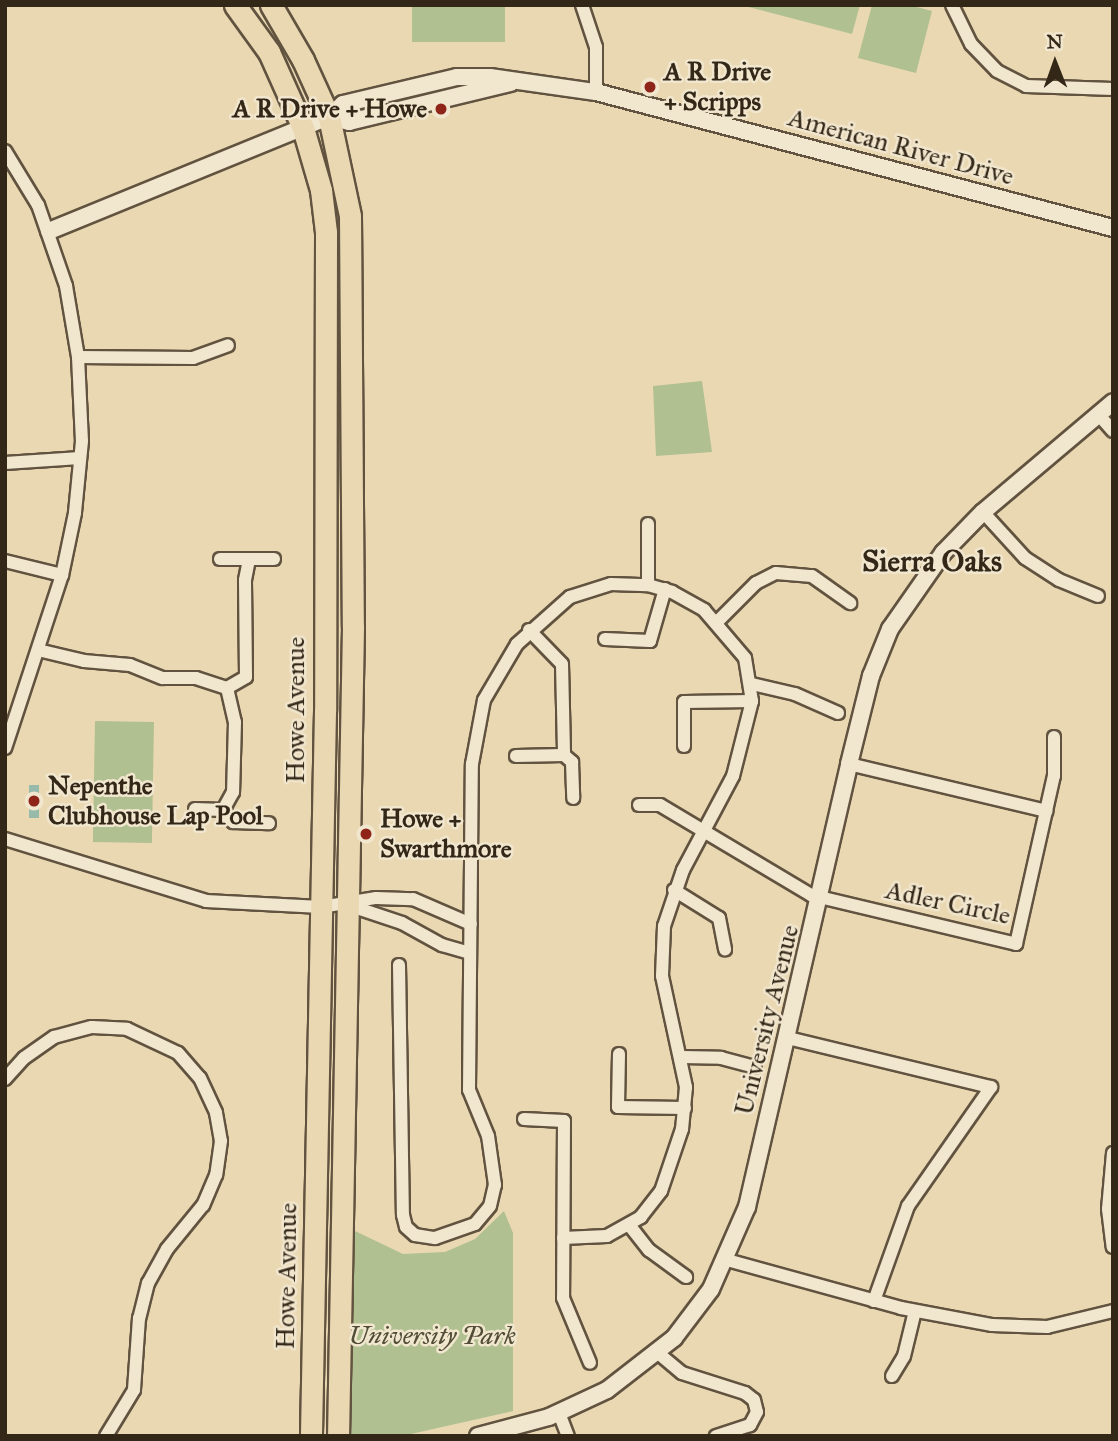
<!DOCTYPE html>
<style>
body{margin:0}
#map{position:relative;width:1118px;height:1441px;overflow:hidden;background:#ead8b3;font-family:"IM FELL Great Primer",serif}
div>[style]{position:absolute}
.green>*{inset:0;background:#b0c091;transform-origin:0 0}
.water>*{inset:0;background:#98baaa;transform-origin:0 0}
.roads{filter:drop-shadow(2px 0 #61533f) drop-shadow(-2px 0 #61533f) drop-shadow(0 2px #61533f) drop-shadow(0 -2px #61533f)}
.minor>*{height:12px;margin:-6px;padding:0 6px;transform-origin:6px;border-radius:6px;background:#f1e6ce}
.tertiary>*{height:16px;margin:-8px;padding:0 8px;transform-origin:8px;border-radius:8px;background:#f1e6ce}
.primary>*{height:21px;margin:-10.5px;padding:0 10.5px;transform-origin:10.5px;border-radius:10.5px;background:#ead8b3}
.dots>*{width:19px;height:19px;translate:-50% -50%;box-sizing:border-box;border:4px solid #f1e6ce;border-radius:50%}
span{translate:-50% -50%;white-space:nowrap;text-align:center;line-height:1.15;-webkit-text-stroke:5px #f1e6ce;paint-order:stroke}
.poi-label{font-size:26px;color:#332718;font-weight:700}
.left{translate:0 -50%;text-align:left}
.right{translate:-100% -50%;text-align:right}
.street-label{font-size:26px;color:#332718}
.park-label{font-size:26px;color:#524d36;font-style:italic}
.quarter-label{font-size:30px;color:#332718;font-weight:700}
.frame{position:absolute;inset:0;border:7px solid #332718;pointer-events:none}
.north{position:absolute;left:1020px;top:28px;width:70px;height:70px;-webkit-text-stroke:5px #f1e6ce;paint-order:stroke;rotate:359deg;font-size:19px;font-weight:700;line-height:28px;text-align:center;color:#332718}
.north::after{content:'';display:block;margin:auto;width:24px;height:32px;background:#332718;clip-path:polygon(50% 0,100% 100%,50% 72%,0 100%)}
</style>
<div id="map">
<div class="green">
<i style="left:412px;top:5px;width:93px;height:37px"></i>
<i style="clip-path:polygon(741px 5px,860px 5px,852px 34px)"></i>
<i style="clip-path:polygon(872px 5px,909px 5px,932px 11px,916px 73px,858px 58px)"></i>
<i style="clip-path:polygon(702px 381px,712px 452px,656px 456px,653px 386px)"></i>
<i style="left:95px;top:721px;width:59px;height:121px;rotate:1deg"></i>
<i style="clip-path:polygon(504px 1211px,513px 1233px,513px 1411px,402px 1436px,347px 1436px,355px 1231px,403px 1254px,445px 1252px,475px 1239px)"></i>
</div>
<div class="water">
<i style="left:29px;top:785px;width:10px;height:33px"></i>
</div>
<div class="roads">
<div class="minor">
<i style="left:582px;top:5px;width:44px;rotate:71.6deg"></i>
<i style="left:596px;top:47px;width:45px;rotate:90deg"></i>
<i style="left:952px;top:5px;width:43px;rotate:64deg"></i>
<i style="left:971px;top:44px;width:37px;rotate:46deg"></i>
<i style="left:997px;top:71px;width:33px;rotate:27deg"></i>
<i style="left:1026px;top:86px;width:87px;rotate:2deg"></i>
<i style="left:5px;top:151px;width:63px;rotate:58.6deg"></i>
<i style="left:38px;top:205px;width:86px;rotate:70.9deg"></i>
<i style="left:66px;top:286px;width:72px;rotate:80.4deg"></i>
<i style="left:78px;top:357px;width:84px;rotate:87.3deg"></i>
<i style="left:82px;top:441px;width:72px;rotate:95.6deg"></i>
<i style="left:75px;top:513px;width:63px;rotate:101.8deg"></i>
<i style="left:62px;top:575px;width:182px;rotate:108.2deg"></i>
<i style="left:78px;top:357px;width:115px;rotate:0.5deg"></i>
<i style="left:193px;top:358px;width:37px;rotate:-20deg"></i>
<i style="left:1099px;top:415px;width:21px;rotate:49deg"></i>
<i style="left:5px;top:463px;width:75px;rotate:-3.8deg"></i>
<i style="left:983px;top:512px;width:62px;rotate:47.6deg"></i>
<i style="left:1025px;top:558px;width:40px;rotate:32.9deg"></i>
<i style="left:1059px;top:580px;width:42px;rotate:22.3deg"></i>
<i style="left:648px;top:524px;width:61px;rotate:90deg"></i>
<i style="left:220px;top:559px;width:54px"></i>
<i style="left:5px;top:561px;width:59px;rotate:13.8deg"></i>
<i style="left:717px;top:622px;width:55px;rotate:-45deg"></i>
<i style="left:756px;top:583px;width:22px;rotate:-27deg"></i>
<i style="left:776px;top:573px;width:36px;rotate:5deg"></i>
<i style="left:812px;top:576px;width:47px;rotate:35.4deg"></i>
<i style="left:529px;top:630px;width:47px;rotate:45.9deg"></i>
<i style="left:562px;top:664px;width:91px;rotate:88.7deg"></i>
<i style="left:605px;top:639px;width:45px;rotate:2.5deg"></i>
<i style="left:650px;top:641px;width:54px;rotate:-73.9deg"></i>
<i style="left:38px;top:650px;width:47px;rotate:13.4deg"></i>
<i style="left:84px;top:661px;width:46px;rotate:5deg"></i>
<i style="left:130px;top:665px;width:35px;rotate:22deg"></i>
<i style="left:163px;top:678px;width:33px"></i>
<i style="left:196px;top:678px;width:33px;rotate:18deg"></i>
<i style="left:227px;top:688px;width:35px;rotate:77deg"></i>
<i style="left:235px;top:722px;width:70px;rotate:91.6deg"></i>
<i style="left:233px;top:792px;width:21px;rotate:119deg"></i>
<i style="left:223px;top:810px;width:28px;rotate:-178deg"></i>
<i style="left:752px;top:684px;width:44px;rotate:13.1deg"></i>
<i style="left:795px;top:694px;width:47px;rotate:23.8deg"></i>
<i style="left:227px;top:688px;width:22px;rotate:-30deg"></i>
<i style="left:246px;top:677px;width:97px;rotate:-90.6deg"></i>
<i style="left:245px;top:580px;width:21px;rotate:-79deg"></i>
<i style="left:684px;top:746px;width:44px;rotate:-90deg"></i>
<i style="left:684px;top:702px;width:68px;rotate:-0.8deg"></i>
<i style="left:516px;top:756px;width:48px;rotate:-1.2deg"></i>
<i style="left:564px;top:755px;width:11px;rotate:41deg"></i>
<i style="left:572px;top:762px;width:36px;rotate:88deg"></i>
<i style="left:849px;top:764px;width:203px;rotate:13.4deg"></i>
<i style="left:639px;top:805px;width:21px"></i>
<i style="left:660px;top:805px;width:176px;rotate:30.8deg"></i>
<i style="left:811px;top:895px;width:211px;rotate:13.4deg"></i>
<i style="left:1016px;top:944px;width:172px;rotate:-77.3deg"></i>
<i style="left:1054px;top:776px;width:39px;rotate:-90deg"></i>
<i style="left:223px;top:810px;width:16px;rotate:50deg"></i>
<i style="left:233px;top:822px;width:36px;rotate:2deg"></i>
<i style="left:5px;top:839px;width:210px;rotate:17.1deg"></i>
<i style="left:206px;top:901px;width:115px;rotate:3deg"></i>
<i style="left:321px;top:907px;width:56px;rotate:-9.3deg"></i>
<i style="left:376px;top:898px;width:37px;rotate:2deg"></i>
<i style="left:413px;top:899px;width:63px;rotate:23.3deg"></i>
<i style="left:674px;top:890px;width:53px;rotate:31.9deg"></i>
<i style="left:719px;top:918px;width:32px;rotate:79deg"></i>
<i style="left:348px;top:905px;width:57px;rotate:18.4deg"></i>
<i style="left:402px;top:923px;width:46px;rotate:28.8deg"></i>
<i style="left:442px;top:945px;width:29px;rotate:16deg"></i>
<i style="left:399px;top:965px;width:250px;rotate:89.1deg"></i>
<i style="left:403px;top:1215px;width:12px;rotate:76deg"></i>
<i style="left:406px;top:1227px;width:12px;rotate:42deg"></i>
<i style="left:415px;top:1235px;width:20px;rotate:9deg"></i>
<i style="left:435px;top:1238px;width:42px;rotate:-19.3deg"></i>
<i style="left:475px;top:1224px;width:23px;rotate:-50deg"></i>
<i style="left:490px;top:1206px;width:22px;rotate:-77deg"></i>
<i style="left:495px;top:1185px;width:49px;rotate:-98.1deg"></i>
<i style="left:488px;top:1136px;width:50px;rotate:-112.4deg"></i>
<i style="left:469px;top:1090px;width:326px;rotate:-89.5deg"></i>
<i style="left:472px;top:764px;width:65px;rotate:-79.4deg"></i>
<i style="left:484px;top:700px;width:65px;rotate:-59.5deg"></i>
<i style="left:517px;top:644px;width:71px;rotate:-41.6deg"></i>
<i style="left:570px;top:597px;width:43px;rotate:-17.6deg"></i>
<i style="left:611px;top:584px;width:37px;rotate:2deg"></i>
<i style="left:648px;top:585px;width:25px;rotate:16deg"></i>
<i style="left:672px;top:592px;width:37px;rotate:29deg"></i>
<i style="left:704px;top:610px;width:63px;rotate:49.5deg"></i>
<i style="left:745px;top:658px;width:44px;rotate:80.8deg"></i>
<i style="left:752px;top:701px;width:77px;rotate:104.2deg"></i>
<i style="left:733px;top:776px;width:106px;rotate:118deg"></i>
<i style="left:683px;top:870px;width:59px;rotate:108.7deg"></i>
<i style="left:664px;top:926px;width:50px;rotate:92.3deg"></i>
<i style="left:662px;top:976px;width:114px;rotate:77.8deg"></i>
<i style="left:686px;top:1087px;width:42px;rotate:95.4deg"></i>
<i style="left:682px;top:1129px;width:65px;rotate:108.7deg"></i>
<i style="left:661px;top:1191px;width:33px;rotate:128deg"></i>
<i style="left:641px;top:1217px;width:39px;rotate:151deg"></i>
<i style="left:607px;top:1236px;width:44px;rotate:177.4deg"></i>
<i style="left:788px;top:1038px;width:209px;rotate:13.6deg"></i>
<i style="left:991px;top:1087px;width:145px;rotate:124.9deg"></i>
<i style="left:908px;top:1206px;width:101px;rotate:109.7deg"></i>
<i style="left:619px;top:1054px;width:53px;rotate:91.1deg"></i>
<i style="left:618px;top:1107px;width:67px;rotate:0.9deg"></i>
<i style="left:682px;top:1057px;width:39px;rotate:1deg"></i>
<i style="left:721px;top:1058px;width:35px;rotate:15deg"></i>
<i style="left:5px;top:1079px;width:28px;rotate:-48deg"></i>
<i style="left:24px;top:1058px;width:37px;rotate:-35deg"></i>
<i style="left:54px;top:1037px;width:39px;rotate:-15deg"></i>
<i style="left:92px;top:1027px;width:35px;rotate:3deg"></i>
<i style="left:127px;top:1029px;width:56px;rotate:25.2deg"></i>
<i style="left:178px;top:1053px;width:33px;rotate:49deg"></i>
<i style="left:200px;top:1078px;width:38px;rotate:65deg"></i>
<i style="left:216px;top:1113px;width:28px;rotate:80deg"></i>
<i style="left:221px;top:1141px;width:34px;rotate:98deg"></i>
<i style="left:216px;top:1175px;width:33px;rotate:113deg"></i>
<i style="left:203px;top:1205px;width:57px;rotate:129.3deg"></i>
<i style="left:167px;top:1249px;width:39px;rotate:119deg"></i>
<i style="left:148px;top:1283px;width:36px;rotate:104deg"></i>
<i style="left:139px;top:1318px;width:72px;rotate:94deg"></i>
<i style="left:134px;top:1390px;width:54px;rotate:121.3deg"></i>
<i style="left:524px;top:1119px;width:40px;rotate:2.9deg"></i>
<i style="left:564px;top:1121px;width:177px;rotate:90.3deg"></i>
<i style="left:563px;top:1298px;width:70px;rotate:67.4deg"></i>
<i style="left:1113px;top:1153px;width:56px;rotate:95.1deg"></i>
<i style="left:1108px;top:1209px;width:38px;rotate:83deg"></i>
<i style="left:630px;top:1226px;width:31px;rotate:52deg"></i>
<i style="left:649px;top:1250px;width:46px;rotate:36.1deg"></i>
<i style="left:727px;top:1260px;width:180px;rotate:15.4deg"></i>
<i style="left:901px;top:1308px;width:93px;rotate:10.6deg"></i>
<i style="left:992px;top:1325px;width:55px;rotate:2.1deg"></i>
<i style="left:1047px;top:1327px;width:68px;rotate:-13.6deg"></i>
<i style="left:658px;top:1353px;width:31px;rotate:40deg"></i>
<i style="left:682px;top:1373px;width:66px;rotate:17.6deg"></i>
<i style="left:745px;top:1393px;width:11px;rotate:38deg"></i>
<i style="left:754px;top:1400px;width:12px;rotate:76deg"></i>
<i style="left:757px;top:1412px;width:15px;rotate:118deg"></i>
<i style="left:750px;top:1425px;width:36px;rotate:162deg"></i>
<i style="left:892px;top:1376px;width:23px;rotate:-59deg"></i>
<i style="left:904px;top:1356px;width:46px;rotate:-76.3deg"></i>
<i style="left:559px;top:1413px;width:25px;rotate:69deg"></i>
</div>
<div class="tertiary">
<i style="left:329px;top:117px;width:21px;rotate:14deg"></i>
<i style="left:349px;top:122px;width:166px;rotate:-13.6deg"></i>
<i style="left:49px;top:231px;width:302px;rotate:-22.2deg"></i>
<i style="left:329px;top:117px;width:19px;rotate:-43deg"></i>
<i style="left:343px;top:104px;width:117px;rotate:-13.3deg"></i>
<i style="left:457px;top:77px;width:33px"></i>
<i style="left:490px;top:77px;width:107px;rotate:8.1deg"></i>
<i style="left:596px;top:92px;width:535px;rotate:14.74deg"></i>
<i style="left:478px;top:1436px;width:73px;rotate:-15deg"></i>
<i style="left:549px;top:1417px;width:64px;rotate:-25deg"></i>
<i style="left:607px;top:1390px;width:85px;rotate:-37.8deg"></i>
<i style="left:674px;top:1338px;width:61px;rotate:-52.9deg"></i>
<i style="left:711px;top:1289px;width:90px;rotate:-66.3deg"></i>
<i style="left:747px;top:1207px;width:455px;rotate:-77deg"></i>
<i style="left:849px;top:764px;width:91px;rotate:-76deg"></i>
<i style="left:871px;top:676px;width:51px;rotate:-68deg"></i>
<i style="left:890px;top:629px;width:93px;rotate:-55.1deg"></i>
<i style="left:943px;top:553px;width:57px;rotate:-45.7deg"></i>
<i style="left:983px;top:512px;width:170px;rotate:-40.2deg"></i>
</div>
<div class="primary">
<i style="left:235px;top:5px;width:58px;rotate:54.1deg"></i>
<i style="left:269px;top:52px;width:83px;rotate:65.9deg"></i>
<i style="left:303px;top:128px;width:65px;rotate:73.8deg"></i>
<i style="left:321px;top:190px;width:42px;rotate:83.2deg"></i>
<i style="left:326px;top:232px;width:479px;rotate:90.1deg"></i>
<i style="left:325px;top:711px;width:725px;rotate:91.11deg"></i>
<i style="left:271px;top:5px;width:64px;rotate:59.8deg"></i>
<i style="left:303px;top:60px;width:63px;rotate:65.5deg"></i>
<i style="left:329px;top:117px;width:101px;rotate:78deg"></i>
<i style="left:350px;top:216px;width:411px;rotate:89.6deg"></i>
<i style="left:353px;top:627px;width:809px;rotate:91.06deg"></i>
</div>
</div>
<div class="dots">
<i style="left:650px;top:87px;background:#8f2418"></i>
<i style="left:441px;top:109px;background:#8f2418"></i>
<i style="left:34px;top:801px;background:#8f2418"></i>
<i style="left:366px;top:834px;background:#8f2418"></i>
</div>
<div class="poi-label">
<span class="left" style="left:664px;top:87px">A R Drive<br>+ Scripps</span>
<span class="right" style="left:427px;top:109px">A R Drive + Howe</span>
<span class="left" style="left:48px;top:801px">Nepenthe<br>Clubhouse Lap Pool</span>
<span class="left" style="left:380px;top:834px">Howe +<br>Swarthmore</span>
</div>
<div class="street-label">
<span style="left:901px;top:147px;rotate:15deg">American River Drive</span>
<span style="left:296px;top:710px;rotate:-90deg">Howe Avenue</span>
<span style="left:948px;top:903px;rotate:12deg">Adler Circle</span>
<span style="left:767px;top:1020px;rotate:-76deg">University Avenue</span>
<span style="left:287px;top:1276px;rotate:-89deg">Howe Avenue</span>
</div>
<div class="park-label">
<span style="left:432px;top:1336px">University Park</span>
</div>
<div class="quarter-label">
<span style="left:932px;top:561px">Sierra Oaks</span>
</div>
<div class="frame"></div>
<div class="north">N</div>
</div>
